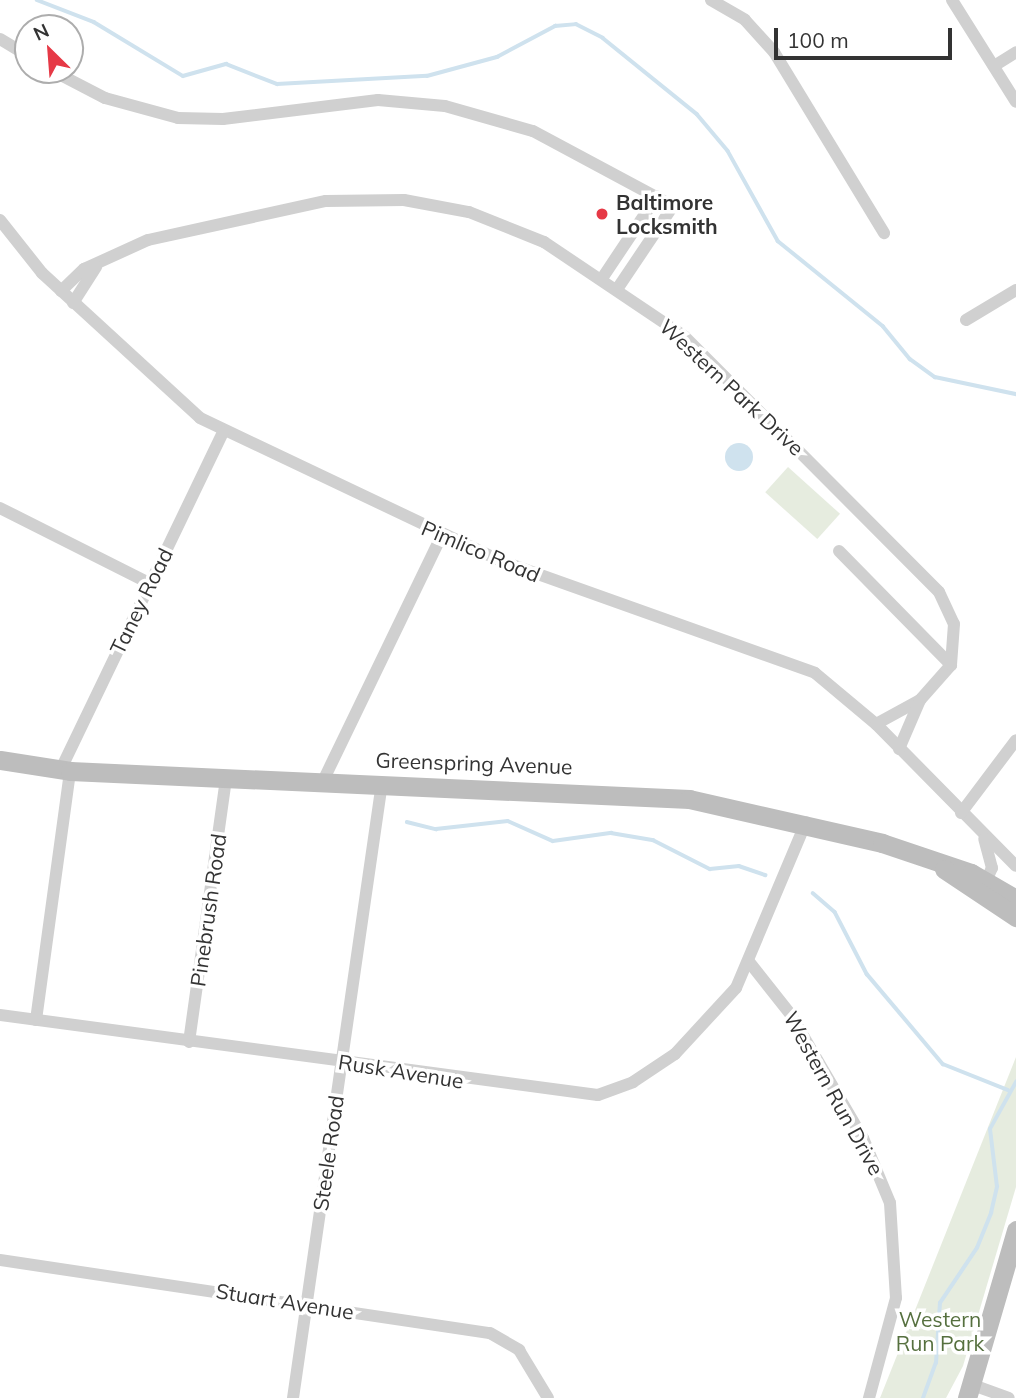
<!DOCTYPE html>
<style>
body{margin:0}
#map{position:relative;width:1016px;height:1398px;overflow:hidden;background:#fff;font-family:Mulish,sans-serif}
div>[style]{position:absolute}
.green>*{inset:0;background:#e6ecdf;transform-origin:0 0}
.water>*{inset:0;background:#cfe2ee}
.round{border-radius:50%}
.stream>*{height:3.5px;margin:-1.75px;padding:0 1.75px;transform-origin:1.75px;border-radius:1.75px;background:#cfe2ee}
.street>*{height:12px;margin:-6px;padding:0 6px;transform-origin:6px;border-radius:6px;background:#d0d0d0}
.secondary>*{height:19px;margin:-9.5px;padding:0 9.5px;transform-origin:9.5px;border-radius:9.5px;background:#bdbdbd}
.dots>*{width:19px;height:19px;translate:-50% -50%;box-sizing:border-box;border:4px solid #fff;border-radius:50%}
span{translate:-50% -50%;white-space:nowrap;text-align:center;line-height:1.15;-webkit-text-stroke:7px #fff;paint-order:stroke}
.poi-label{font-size:21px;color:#333;font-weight:700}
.left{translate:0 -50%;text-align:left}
.street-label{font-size:21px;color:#333}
.park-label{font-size:21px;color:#56703f}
.north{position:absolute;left:14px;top:14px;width:70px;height:70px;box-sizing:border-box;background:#fff;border:2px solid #adadad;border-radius:50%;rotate:335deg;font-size:19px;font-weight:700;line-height:28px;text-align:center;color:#333}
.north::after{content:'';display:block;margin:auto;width:24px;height:32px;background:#e63946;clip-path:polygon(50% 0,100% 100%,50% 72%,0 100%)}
.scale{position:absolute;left:774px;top:28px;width:178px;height:32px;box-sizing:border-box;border:4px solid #333;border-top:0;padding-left:9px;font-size:21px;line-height:24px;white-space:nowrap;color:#333;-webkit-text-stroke:5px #fff;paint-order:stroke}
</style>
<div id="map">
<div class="green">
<i style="left:788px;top:467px;width:70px;height:34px;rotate:42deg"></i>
<i style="clip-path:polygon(1016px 1057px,1016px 1187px,963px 1366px,946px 1398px,880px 1398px)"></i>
</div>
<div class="water">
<i class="round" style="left:725px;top:443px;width:28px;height:28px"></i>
</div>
<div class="stream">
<i style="left:37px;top:0;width:61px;rotate:21.1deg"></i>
<i style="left:94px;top:22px;width:104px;rotate:31.2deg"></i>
<i style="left:183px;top:76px;width:45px;rotate:-15.6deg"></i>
<i style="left:226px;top:64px;width:55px;rotate:21.4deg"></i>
<i style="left:277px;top:84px;width:150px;rotate:-3.1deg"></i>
<i style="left:427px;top:76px;width:73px;rotate:-15.2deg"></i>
<i style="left:497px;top:57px;width:66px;rotate:-28.1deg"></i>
<i style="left:555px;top:26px;width:21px;rotate:-5deg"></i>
<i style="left:576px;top:24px;width:30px;rotate:27deg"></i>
<i style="left:603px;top:38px;width:121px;rotate:39deg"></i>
<i style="left:697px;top:114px;width:48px;rotate:50deg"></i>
<i style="left:728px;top:151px;width:103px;rotate:60.9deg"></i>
<i style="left:778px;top:241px;width:135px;rotate:39deg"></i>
<i style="left:883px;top:326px;width:43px;rotate:50.7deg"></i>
<i style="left:910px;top:359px;width:31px;rotate:36deg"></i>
<i style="left:935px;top:377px;width:83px;rotate:11.9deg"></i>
<i style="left:407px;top:822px;width:30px;rotate:14deg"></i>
<i style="left:436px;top:829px;width:72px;rotate:-6.3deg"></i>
<i style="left:508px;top:821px;width:49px;rotate:24deg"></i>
<i style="left:553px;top:841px;width:59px;rotate:-7.9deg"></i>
<i style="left:611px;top:833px;width:43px;rotate:9.5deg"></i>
<i style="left:653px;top:840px;width:64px;rotate:27deg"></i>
<i style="left:710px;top:869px;width:29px;rotate:-6deg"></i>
<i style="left:739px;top:866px;width:28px;rotate:19deg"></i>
<i style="left:813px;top:893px;width:29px;rotate:41deg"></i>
<i style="left:835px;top:912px;width:70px;rotate:62.7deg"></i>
<i style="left:867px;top:974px;width:118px;rotate:49.8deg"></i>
<i style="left:943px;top:1064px;width:70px;rotate:21.8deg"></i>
<i style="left:923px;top:1398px;width:37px;rotate:-70deg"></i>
<i style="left:936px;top:1363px;width:60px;rotate:-86.2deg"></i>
<i style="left:940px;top:1303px;width:66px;rotate:-56.1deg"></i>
<i style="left:977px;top:1248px;width:38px;rotate:-68deg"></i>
<i style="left:991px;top:1213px;width:27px;rotate:-77deg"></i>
<i style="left:997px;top:1187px;width:58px;rotate:-96.9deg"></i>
<i style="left:990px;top:1129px;width:54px;rotate:-61deg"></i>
</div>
<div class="street">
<i style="left:711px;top:0;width:39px;rotate:30deg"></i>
<i style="left:745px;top:20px;width:43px;rotate:47.8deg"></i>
<i style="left:774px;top:52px;width:212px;rotate:58.7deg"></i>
<i style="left:952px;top:0;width:120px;rotate:57.9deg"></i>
<i style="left:0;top:39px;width:33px;rotate:31deg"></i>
<i style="left:994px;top:66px;width:26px;rotate:-32deg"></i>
<i style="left:51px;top:70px;width:61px;rotate:27.4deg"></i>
<i style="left:105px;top:98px;width:76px;rotate:15.3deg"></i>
<i style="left:178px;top:118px;width:45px;rotate:1.3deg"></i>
<i style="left:223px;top:119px;width:156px;rotate:-7deg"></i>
<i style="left:378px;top:100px;width:67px;rotate:5.1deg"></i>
<i style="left:445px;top:106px;width:91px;rotate:15.9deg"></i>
<i style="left:533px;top:131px;width:159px;rotate:28.2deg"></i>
<i style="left:673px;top:206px;width:99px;rotate:123.9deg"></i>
<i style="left:0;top:220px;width:68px;rotate:51.6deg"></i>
<i style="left:42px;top:273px;width:214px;rotate:42.5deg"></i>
<i style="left:200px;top:418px;width:333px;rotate:25.4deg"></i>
<i style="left:501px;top:561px;width:333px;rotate:19.6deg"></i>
<i style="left:815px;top:673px;width:80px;rotate:39.9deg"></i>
<i style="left:876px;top:724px;width:199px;rotate:45.4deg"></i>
<i style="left:603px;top:277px;width:97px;rotate:-56.3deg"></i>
<i style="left:61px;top:291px;width:32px;rotate:-44deg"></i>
<i style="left:84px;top:269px;width:70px;rotate:-24.4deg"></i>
<i style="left:148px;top:240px;width:182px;rotate:-12.4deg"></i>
<i style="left:326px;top:201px;width:78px;rotate:-0.7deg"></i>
<i style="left:404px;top:200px;width:66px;rotate:10.5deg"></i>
<i style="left:469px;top:212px;width:81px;rotate:21.8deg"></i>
<i style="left:544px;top:242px;width:169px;rotate:33.9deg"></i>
<i style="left:684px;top:336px;width:361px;rotate:45.1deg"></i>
<i style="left:939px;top:592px;width:35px;rotate:65deg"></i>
<i style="left:954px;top:624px;width:41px;rotate:94.2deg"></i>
<i style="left:951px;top:665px;width:47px;rotate:131.5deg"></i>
<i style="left:920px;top:700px;width:50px;rotate:151.4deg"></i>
<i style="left:73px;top:303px;width:43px;rotate:-57.4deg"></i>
<i style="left:966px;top:320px;width:58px;rotate:-31deg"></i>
<i style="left:0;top:508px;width:167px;rotate:26.7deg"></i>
<i style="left:839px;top:551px;width:160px;rotate:45.5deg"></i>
<i style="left:899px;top:749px;width:53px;rotate:-66.8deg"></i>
<i style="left:60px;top:771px;width:376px;rotate:-64.3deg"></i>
<i style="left:323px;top:781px;width:273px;rotate:-64.2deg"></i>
<i style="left:961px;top:813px;width:91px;rotate:-53deg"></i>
<i style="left:983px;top:888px;width:22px;rotate:-66deg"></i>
<i style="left:992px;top:868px;width:30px;rotate:-105deg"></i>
<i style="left:750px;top:963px;width:66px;rotate:51.7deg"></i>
<i style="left:791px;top:1015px;width:143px;rotate:59.7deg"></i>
<i style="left:863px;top:1138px;width:70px;rotate:67.4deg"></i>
<i style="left:890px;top:1203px;width:95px;rotate:86.4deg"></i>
<i style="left:896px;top:1298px;width:104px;rotate:105.1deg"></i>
<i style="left:0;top:1015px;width:603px;rotate:7.62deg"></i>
<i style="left:598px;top:1095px;width:37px;rotate:-20deg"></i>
<i style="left:633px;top:1082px;width:50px;rotate:-33.7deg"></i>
<i style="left:675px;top:1054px;width:90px;rotate:-47.3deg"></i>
<i style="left:736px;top:988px;width:180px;rotate:-67.1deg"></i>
<i style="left:36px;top:1020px;width:251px;rotate:-82.2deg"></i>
<i style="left:189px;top:1042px;width:267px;rotate:-82deg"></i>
<i style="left:0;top:1260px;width:495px;rotate:8.5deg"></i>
<i style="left:490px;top:1333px;width:34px;rotate:30deg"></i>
<i style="left:519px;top:1350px;width:56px;rotate:58.9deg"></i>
<i style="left:970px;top:1384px;width:41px;rotate:19.7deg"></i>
<i style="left:293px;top:1398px;width:621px;rotate:-81.77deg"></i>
</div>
<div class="secondary">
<i style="left:0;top:760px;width:71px;rotate:8.9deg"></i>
<i style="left:70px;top:771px;width:620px;rotate:2.59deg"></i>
<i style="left:689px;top:799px;width:198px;rotate:12.8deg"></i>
<i style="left:882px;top:843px;width:94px;rotate:18.6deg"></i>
<i style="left:971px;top:873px;width:52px;rotate:30deg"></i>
<i style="left:944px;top:869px;width:87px;rotate:33.7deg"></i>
<i style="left:967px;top:1398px;width:175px;rotate:-73.7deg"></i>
</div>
<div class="dots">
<i style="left:602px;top:214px;background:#e63946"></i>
</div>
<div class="poi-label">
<span class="left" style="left:616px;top:214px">Baltimore<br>Locksmith</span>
</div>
<div class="street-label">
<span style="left:732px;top:387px;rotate:43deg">Western Park Drive</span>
<span style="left:481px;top:551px;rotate:23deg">Pimlico Road</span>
<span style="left:141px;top:601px;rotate:-64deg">Taney Road</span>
<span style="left:474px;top:763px;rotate:2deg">Greenspring Avenue</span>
<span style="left:208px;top:910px;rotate:-82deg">Pinebrush Road</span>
<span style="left:401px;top:1071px;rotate:9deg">Rusk Avenue</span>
<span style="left:834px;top:1093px;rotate:61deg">Western Run Drive</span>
<span style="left:328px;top:1153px;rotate:-82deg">Steele Road</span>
<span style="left:285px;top:1301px;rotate:9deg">Stuart Avenue</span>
</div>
<div class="park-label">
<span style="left:940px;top:1331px">Western<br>Run Park</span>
</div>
<div class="north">N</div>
<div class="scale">100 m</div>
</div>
